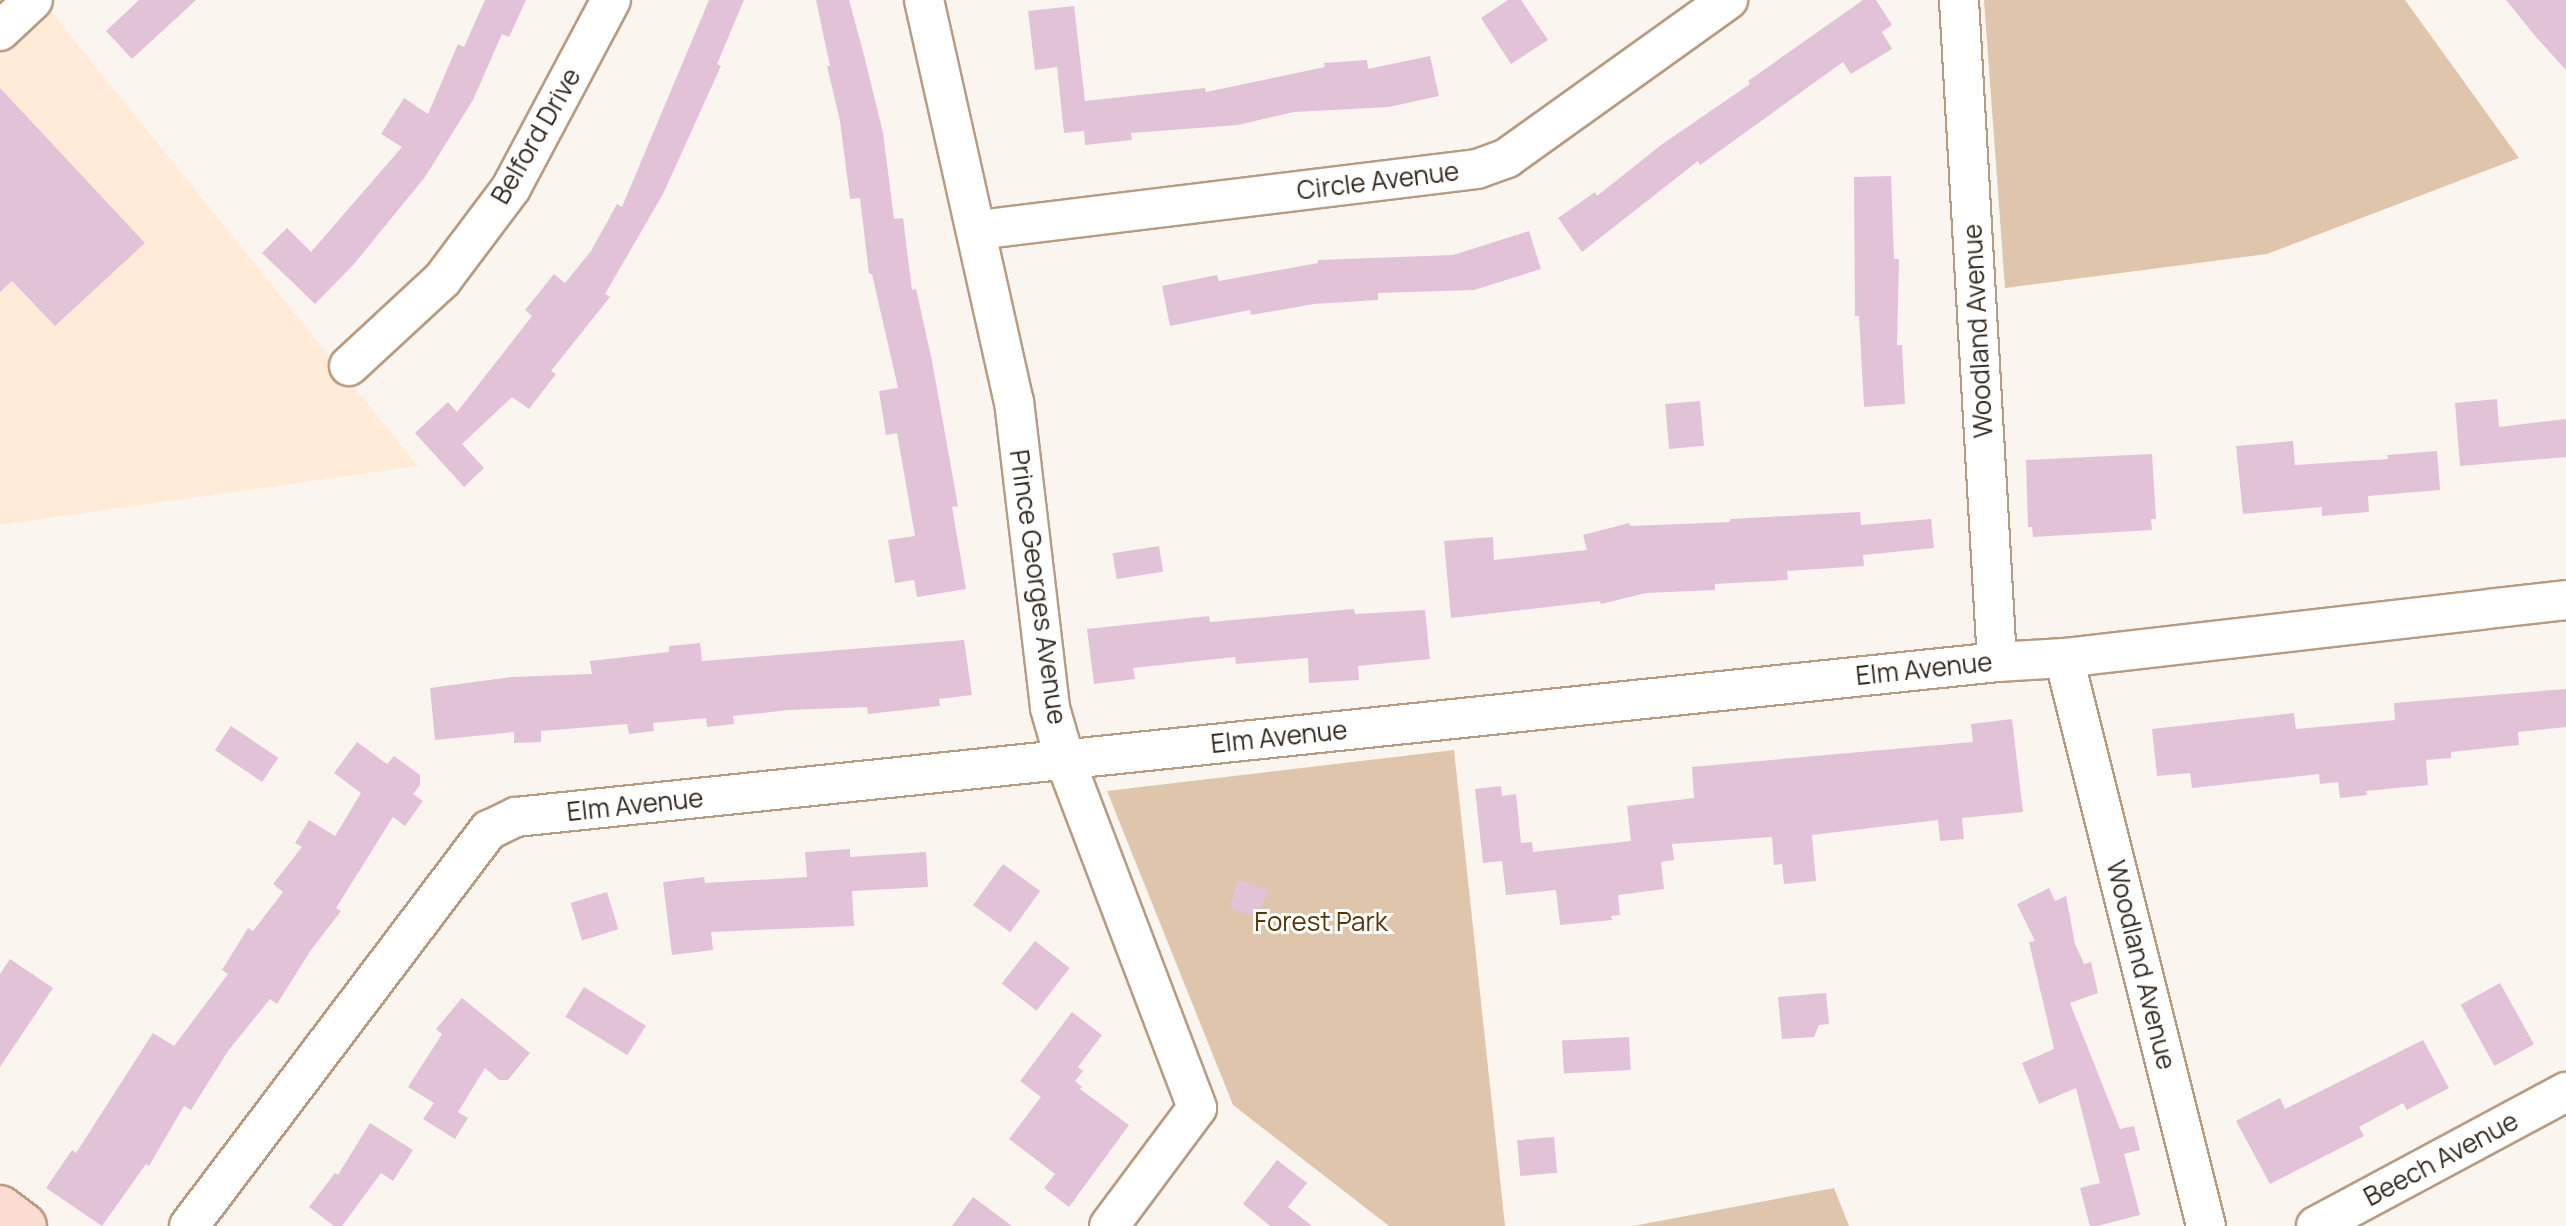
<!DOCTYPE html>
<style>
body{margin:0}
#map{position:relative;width:2566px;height:1226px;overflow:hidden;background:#fbf5f0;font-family:Manrope,sans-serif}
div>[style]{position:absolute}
.built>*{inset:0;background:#ffebd8}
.green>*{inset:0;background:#dfc5ab}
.building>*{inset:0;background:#e2c2d7;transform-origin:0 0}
.roads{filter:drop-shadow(2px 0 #b59c82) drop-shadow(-2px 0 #b59c82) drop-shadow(0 2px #b59c82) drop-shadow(0 -2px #b59c82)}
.minor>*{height:38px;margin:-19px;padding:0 19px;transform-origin:19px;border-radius:19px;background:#fff}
.major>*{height:44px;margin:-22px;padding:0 22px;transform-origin:22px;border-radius:22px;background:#fbdcd3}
span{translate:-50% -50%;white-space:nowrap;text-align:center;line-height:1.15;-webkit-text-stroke:6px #fff;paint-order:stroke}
.street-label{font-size:26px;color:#33291f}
.park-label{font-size:26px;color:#583506}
</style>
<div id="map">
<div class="built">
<i style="clip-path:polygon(47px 6px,418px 466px,0 525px,0 43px)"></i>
</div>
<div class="green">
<i style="clip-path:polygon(1984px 0,2405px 0,2519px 158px,2267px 254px,2005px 288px)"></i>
<i style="clip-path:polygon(1454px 750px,1505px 1226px,1389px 1226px,1233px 1105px,1107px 791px)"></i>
<i style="clip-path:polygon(1834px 1188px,1849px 1226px,1633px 1226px)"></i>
</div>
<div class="building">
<i style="clip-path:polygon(139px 0,196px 0,132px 59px,106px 31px)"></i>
<i style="clip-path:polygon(485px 0,526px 0,509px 37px,502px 34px,473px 100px,425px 177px,354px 264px,315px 304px,262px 253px,287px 228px,311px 252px,402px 147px,381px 134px,404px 98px,428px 114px,458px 44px,464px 47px)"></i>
<i style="clip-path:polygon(709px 0,744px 0,717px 64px,721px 66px,663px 194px,605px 294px,610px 297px,551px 371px,556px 374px,529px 409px,512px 397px,462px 444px,484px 468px,464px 487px,415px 433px,448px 402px,457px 412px,532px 316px,525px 310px,554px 274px,565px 283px,591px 251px,617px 204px,622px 207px)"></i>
<i style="clip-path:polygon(816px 0,849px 0,865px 59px,883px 133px,894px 219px,903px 218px,912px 290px,916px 289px,932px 361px,958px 506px,952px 507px,966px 589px,917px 597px,914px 580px,895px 583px,888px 540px,915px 536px,897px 433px,886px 435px,879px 391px,898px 388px,872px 274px,869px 274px,860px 198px,850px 199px,840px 121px,827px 66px,830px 66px)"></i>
<i style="clip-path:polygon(1508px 0,1521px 0,1548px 40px,1511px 64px,1481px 18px)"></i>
<i style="clip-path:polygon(1863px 0,1876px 0,1892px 25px,1882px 32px,1892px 49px,1851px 74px,1843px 62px,1700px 165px,1698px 161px,1582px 252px,1558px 218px,1595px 192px,1597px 196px,1661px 145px,1750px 84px,1748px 81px)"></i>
<i style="clip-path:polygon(2506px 0,2566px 0,2566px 70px,2536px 37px)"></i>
<i style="clip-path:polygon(1074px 6px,1085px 101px,1205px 88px,1206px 92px,1325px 67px,1324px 63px,1367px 60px,1368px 69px,1430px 56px,1439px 96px,1389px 107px,1294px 112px,1238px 125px,1131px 133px,1132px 140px,1085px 145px,1084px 131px,1064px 133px,1057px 67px,1035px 70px,1028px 11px)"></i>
<i style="clip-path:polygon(0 88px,145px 243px,55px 326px,12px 281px,0 292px)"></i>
<i style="clip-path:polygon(1891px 176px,1894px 259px,1899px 259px,1897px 345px,1902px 345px,1905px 404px,1864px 407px,1859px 316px,1855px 316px,1854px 177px)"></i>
<i style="clip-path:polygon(1529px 231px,1541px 269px,1474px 290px,1378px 293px,1378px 300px,1314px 304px,1251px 315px,1250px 310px,1170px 326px,1162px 286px,1217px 275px,1219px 281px,1318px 263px,1318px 260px,1453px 255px)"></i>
<i style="clip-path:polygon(2497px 399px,2499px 427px,2566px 419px,2566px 457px,2460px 466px,2455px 403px)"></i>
<i style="left:1700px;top:401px;width:45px;height:35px;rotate:85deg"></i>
<i style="clip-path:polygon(2293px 441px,2295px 465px,2388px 459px,2387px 455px,2437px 451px,2440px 490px,2368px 496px,2369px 512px,2322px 516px,2322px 507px,2243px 514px,2236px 446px)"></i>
<i style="clip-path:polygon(2152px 454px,2156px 519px,2151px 519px,2152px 530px,2033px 537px,2032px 527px,2028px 527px,2026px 460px)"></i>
<i style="clip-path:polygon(1860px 512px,1861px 525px,1931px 519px,1934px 548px,1863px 555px,1864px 566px,1787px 571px,1788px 580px,1715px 584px,1715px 590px,1646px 593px,1601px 604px,1600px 601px,1451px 618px,1444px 541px,1493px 537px,1494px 560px,1587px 550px,1583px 535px,1629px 523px,1630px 526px,1730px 522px,1730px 519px)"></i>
<i style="left:1159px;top:546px;width:26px;height:47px;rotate:81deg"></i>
<i style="clip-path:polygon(1354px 609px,1355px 614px,1425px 610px,1430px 659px,1358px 666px,1359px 680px,1309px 683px,1308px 658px,1236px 664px,1235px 657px,1133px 668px,1135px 679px,1094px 684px,1087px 629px,1209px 616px,1210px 622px)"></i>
<i style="clip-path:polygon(964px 640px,972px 695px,939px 699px,940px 706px,868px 714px,867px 707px,789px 710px,733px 716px,734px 724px,707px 727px,706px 718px,653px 723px,654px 731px,629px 734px,627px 724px,541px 731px,541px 742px,514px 743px,514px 732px,435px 740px,430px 688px,512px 677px,592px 674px,590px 661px,669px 652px,669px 646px,700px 643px,702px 661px)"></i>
<i style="clip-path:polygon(2566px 689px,2566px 727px,2518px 732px,2519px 745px,2451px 752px,2451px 758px,2426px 760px,2428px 785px,2366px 791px,2367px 795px,2340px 798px,2338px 782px,2320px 784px,2319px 774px,2192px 788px,2190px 773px,2157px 776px,2152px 729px,2294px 713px,2296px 729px,2395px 720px,2394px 703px)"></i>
<i style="clip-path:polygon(2012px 719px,2023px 812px,1962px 818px,1964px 839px,1940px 841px,1938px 820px,1812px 835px,1816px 881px,1784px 884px,1782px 864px,1774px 865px,1772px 837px,1672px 844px,1674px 860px,1661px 862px,1664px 889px,1618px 895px,1620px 915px,1611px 916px,1612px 920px,1560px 925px,1556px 890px,1506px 895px,1502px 861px,1483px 863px,1475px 789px,1501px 786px,1502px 796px,1516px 794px,1521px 843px,1532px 842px,1533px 852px,1631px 841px,1627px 806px,1694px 798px,1692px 767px,1973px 742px,1971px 724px)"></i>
<i style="left:231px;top:726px;width:57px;height:29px;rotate:34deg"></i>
<i style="clip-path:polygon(357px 742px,387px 764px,394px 756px,420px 775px,420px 785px,413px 794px,423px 801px,405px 826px,393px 817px,336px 908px,341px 911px,311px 950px,277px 1004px,270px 999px,228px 1051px,191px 1110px,184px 1106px,149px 1166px,146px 1164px,102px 1226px,46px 1188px,72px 1150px,76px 1153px,153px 1033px,174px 1046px,228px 974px,222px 970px,248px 928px,253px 931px,283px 892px,273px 884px,302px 847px,295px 843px,309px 820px,335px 836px,361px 793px,334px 773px)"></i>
<i style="clip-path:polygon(850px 849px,850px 857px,926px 852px,928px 887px,852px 891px,854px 926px,711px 932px,713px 950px,672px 955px,663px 882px,704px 877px,705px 883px,807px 877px,805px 852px)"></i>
<i style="left:1003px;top:864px;width:46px;height:51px;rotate:36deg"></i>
<i style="left:1238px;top:880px;width:31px;height:30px;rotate:17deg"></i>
<i style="clip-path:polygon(2049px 888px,2055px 901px,2066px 896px,2075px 944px,2084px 964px,2091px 962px,2098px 993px,2070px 1003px,2120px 1129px,2134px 1126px,2140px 1150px,2124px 1154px,2140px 1215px,2097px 1226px,2090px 1226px,2080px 1188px,2100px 1183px,2076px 1088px,2039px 1104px,2022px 1063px,2054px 1049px,2029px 942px,2035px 941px,2017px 904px)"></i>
<i style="left:607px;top:892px;width:39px;height:38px;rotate:73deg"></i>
<i style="left:1035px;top:941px;width:44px;height:54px;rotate:38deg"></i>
<i style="clip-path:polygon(10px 959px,53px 988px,0 1067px,0 974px)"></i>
<i style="left:2500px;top:983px;width:70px;height:45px;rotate:61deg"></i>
<i style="left:584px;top:987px;width:73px;height:35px;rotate:32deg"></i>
<i style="clip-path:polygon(1826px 993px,1829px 1024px,1819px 1025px,1814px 1037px,1782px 1039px,1778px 997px)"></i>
<i style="clip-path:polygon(462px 998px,530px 1053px,508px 1080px,499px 1080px,485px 1068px,458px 1112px,468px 1118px,455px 1139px,423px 1119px,434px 1103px,408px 1087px,442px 1034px,436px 1029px)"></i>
<i style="clip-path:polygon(1072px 1012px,1102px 1035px,1078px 1067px,1083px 1071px,1075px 1081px,1082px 1087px,1080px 1089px,1129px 1125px,1069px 1207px,1044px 1188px,1055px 1174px,1009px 1139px,1041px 1097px,1020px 1081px)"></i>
<i style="left:1629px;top:1037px;width:33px;height:67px;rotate:87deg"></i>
<i style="clip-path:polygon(2423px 1040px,2449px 1088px,2407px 1110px,2403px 1103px,2359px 1127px,2364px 1136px,2270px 1184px,2236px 1121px,2280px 1098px,2285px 1109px)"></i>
<i style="clip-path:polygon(370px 1123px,413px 1150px,393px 1181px,381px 1173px,342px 1226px,334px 1226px,309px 1207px,335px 1173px,338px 1175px)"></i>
<i style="left:1554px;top:1137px;width:36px;height:37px;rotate:85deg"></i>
<i style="clip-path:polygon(1277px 1160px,1307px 1183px,1288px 1207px,1312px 1226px,1270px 1226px,1243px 1204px)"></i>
<i style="clip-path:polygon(973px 1197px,1012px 1226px,952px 1226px)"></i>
</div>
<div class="roads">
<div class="minor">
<i style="left:924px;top:0;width:411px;rotate:77.4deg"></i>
<i style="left:1014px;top:401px;width:309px;rotate:83.3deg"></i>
<i style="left:1050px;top:708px;width:54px;rotate:73.9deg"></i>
<i style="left:1065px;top:760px;width:372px;rotate:69.2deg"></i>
<i style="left:1197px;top:1108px;width:147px;rotate:126.7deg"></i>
<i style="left:1959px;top:0;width:663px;rotate:86.71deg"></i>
<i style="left:0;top:31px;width:45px;rotate:-43.2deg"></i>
<i style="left:978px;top:230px;width:503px;rotate:-6.97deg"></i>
<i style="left:1477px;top:169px;width:32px;rotate:-20deg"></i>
<i style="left:1507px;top:158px;width:272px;rotate:-35.6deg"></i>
<i style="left:349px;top:366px;width:127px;rotate:-42.8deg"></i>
<i style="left:442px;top:280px;width:115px;rotate:-53.1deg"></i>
<i style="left:511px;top:188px;width:213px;rotate:-62deg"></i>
<i style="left:2064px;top:658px;width:585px;rotate:75.96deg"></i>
<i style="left:189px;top:1226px;width:497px;rotate:-52.9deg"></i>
<i style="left:489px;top:830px;width:30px;rotate:-26deg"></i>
<i style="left:516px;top:817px;width:1489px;rotate:-5.97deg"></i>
<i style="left:1997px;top:662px;width:67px;rotate:-3.4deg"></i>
<i style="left:2064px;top:658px;width:505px;rotate:-6.59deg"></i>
<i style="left:2316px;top:1226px;width:284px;rotate:-28.2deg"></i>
</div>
<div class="major">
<i style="left:0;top:1208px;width:30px;rotate:37deg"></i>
</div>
</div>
<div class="street-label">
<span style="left:536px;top:136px;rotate:-60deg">Belford Drive</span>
<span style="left:1378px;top:181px;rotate:-7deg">Circle Avenue</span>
<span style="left:1978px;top:331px;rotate:-93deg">Woodland Avenue</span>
<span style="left:1038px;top:587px;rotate:82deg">Prince Georges Avenue</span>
<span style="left:1924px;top:669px;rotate:-6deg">Elm Avenue</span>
<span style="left:1279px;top:737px;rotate:-6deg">Elm Avenue</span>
<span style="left:635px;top:805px;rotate:-6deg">Elm Avenue</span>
<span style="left:2141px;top:965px;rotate:76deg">Woodland Avenue</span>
<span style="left:2441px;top:1159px;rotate:-28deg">Beech Avenue</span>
</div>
<div class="park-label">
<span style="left:1321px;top:922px">Forest Park</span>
</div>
</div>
